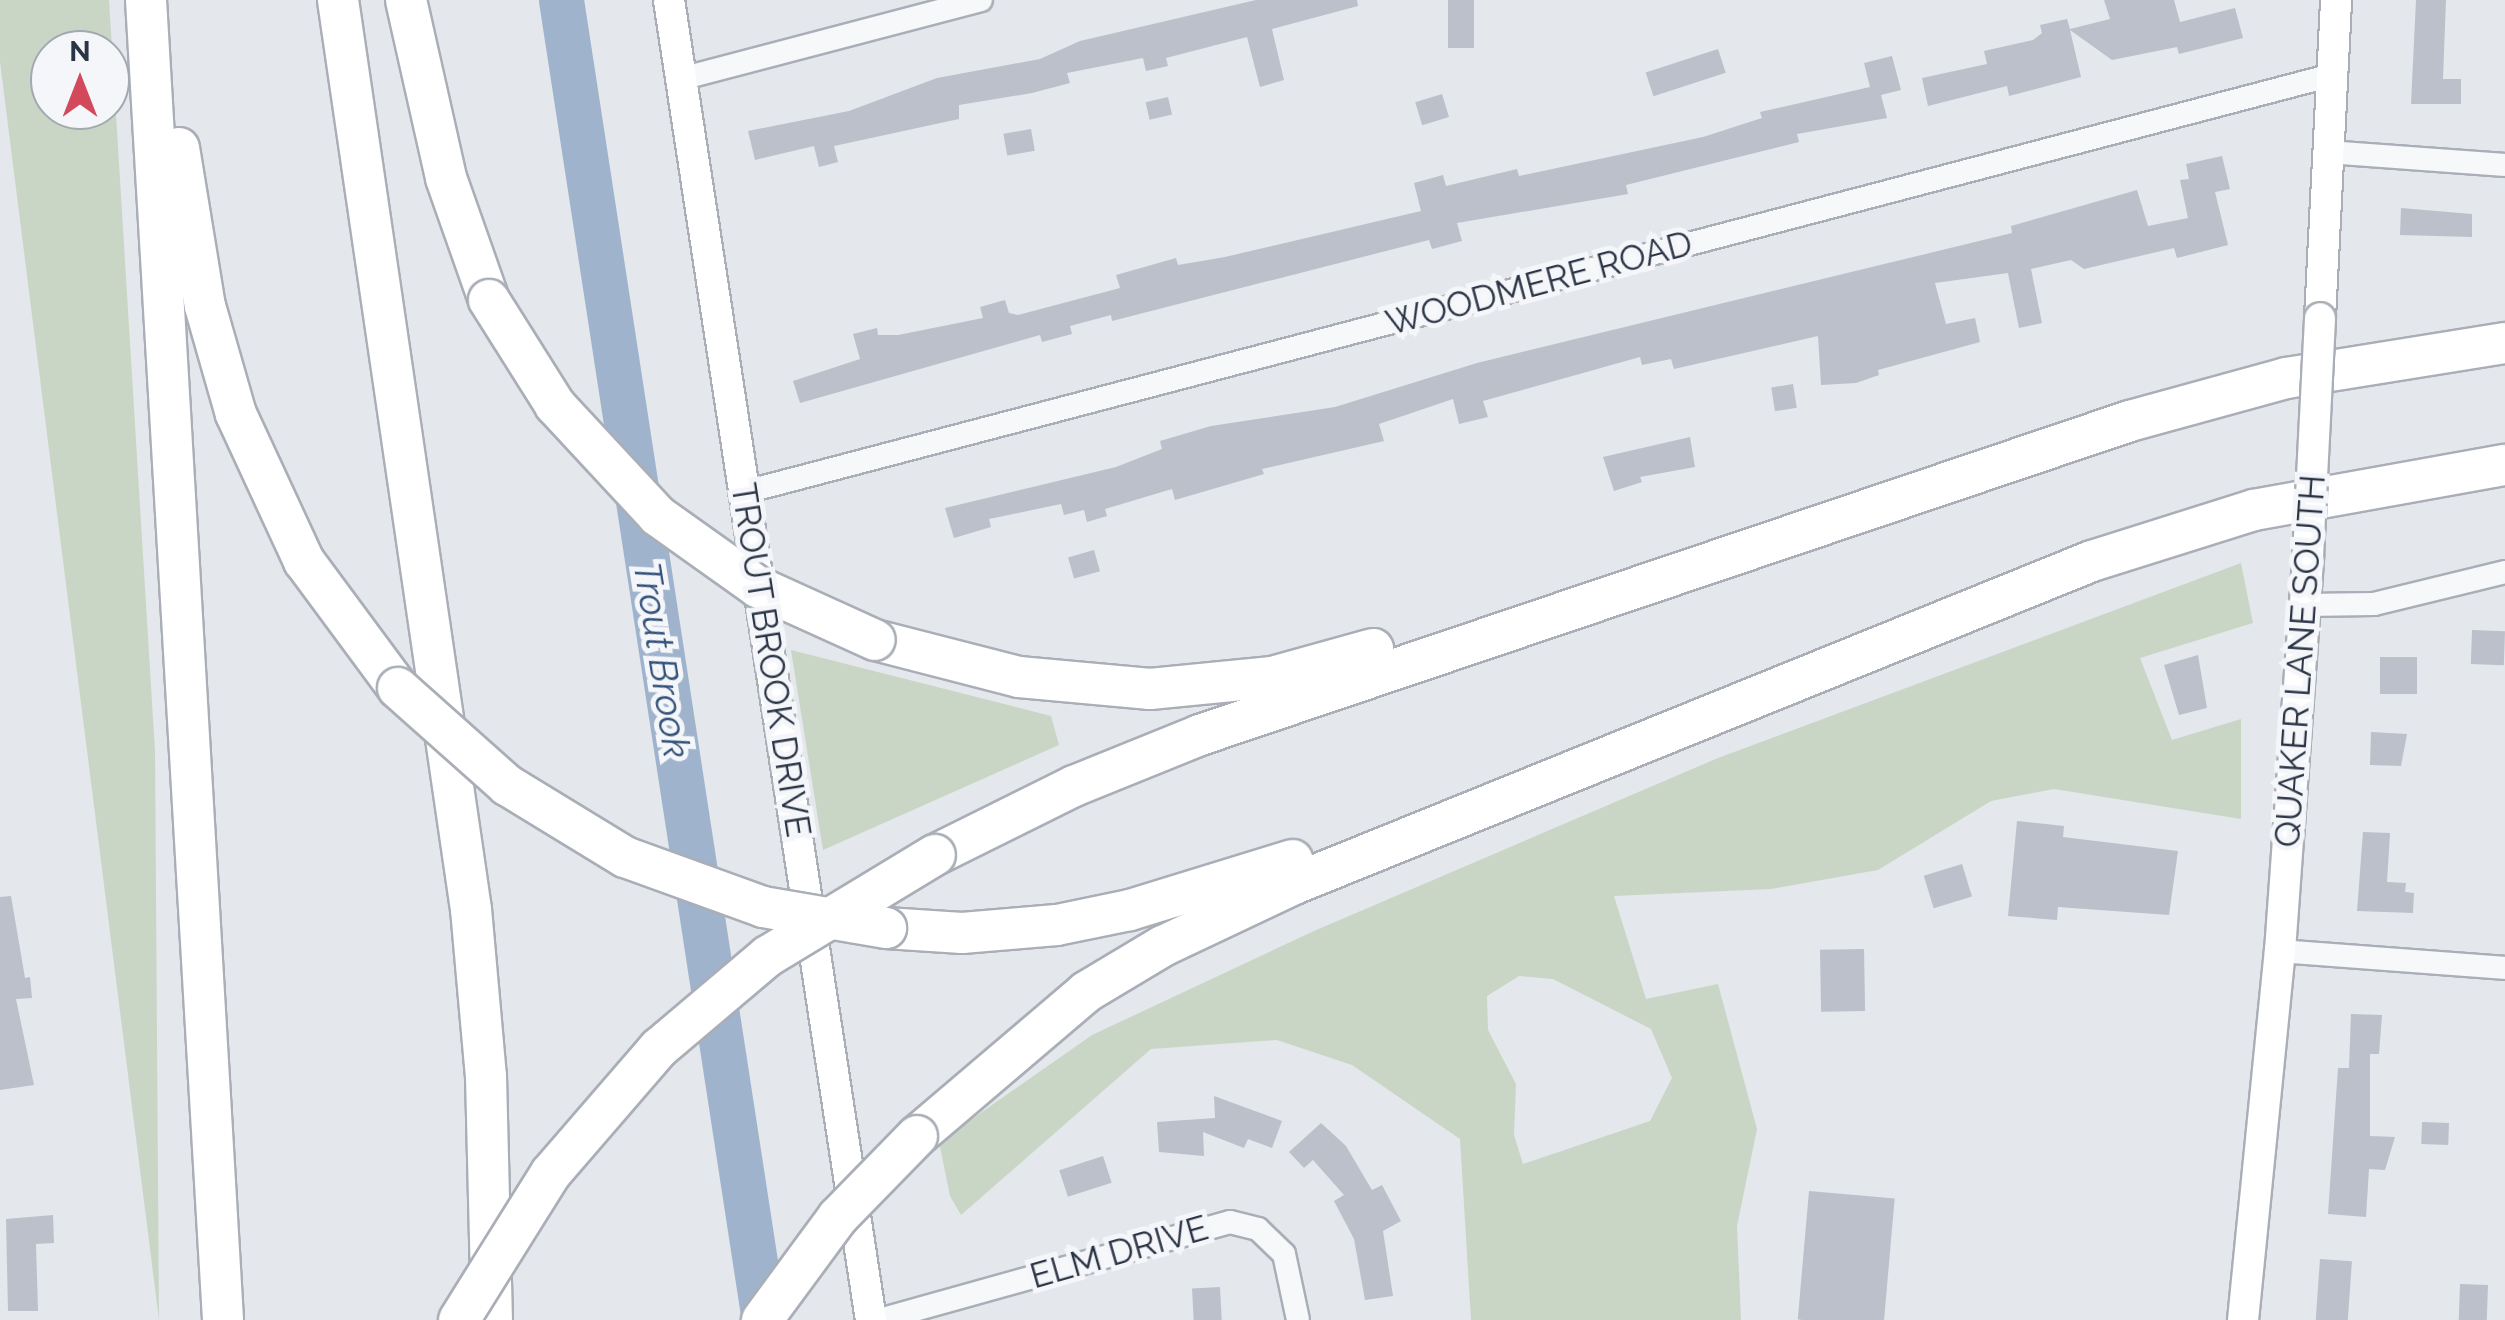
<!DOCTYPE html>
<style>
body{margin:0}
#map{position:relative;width:2505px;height:1320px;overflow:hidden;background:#e4e7ec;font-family:Raleway,sans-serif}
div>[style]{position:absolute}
.green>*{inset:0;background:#c9d6c5}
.river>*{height:45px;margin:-22.5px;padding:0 22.5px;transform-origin:22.5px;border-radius:22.5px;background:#9fb4cc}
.building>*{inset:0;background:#bbc0ca;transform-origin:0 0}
.roads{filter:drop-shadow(2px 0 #a9aeb7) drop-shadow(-2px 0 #a9aeb7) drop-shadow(0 2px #a9aeb7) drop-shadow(0 -2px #a9aeb7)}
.minor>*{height:22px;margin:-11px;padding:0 11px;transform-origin:11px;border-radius:11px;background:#f7f8fa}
.secondary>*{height:30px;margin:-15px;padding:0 15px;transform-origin:15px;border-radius:15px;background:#fff}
.motorway>*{height:40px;margin:-20px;padding:0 20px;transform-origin:20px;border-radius:20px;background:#fff}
.bridges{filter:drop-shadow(2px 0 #a9aeb7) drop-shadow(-2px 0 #a9aeb7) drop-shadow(0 2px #a9aeb7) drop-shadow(0 -2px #a9aeb7)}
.secondary-bridge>*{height:30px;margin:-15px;padding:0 15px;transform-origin:15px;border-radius:15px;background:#fff}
.motorway-bridge>*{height:40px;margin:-20px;padding:0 20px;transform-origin:20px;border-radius:20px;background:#fff}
span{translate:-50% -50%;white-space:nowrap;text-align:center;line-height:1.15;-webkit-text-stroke:10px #f4f6f9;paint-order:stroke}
.street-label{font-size:35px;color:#2b3445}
.water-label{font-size:38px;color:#34527a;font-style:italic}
.north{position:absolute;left:30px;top:30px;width:100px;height:100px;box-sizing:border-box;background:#f4f6f9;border:2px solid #a4a8b1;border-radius:50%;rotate:0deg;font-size:28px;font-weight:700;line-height:40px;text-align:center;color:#2b3445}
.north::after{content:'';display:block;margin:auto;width:35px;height:45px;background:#d1495b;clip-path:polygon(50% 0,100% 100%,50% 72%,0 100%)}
</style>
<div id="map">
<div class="green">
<i style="clip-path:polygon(evenodd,0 0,109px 0,155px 751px,159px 1320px,0 62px,0 0,50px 50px,110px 50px,110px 110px,50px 110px,50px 50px)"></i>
<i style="clip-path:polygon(evenodd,2241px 563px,2253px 623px,2140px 658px,2172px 740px,2241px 719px,2241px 819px,2054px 789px,1991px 801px,1878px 870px,1771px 889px,1614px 896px,1646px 999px,1718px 984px,1757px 1129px,1737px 1226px,1741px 1320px,1471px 1320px,1460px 1139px,1352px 1065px,1277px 1040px,1151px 1049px,961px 1215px,950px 1196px,939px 1142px,1092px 1035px,1314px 931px,1718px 758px,2241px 563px,1519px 976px,1553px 979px,1651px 1029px,1672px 1078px,1650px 1121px,1523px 1164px,1514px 1135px,1516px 1084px,1488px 1030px,1487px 996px,1519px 976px)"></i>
<i style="clip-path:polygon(791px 650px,1051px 716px,1059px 745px,823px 850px)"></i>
</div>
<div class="river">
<i style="left:561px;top:0;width:1336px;rotate:81.26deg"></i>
</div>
<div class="building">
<i style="clip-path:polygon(1256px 0,1357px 0,1358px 6px,1272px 29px,1284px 80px,1260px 87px,1247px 37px,1166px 58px,1168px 66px,1146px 71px,1143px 58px,1067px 73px,1070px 83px,1032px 93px,959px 105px,959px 119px,834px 146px,838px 162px,819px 167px,814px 146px,755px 160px,748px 131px,849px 111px,937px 78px,1040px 59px,1080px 41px)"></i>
<i style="left:1448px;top:0;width:26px;height:48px"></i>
<i style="clip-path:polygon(2104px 0,2174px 0,2180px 22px,2235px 8px,2243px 38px,2179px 54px,2177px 47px,2112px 60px,2070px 30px,2081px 77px,2009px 96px,2007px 86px,1928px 106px,1922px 78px,1987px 64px,1984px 51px,2033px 40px,2042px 33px,2040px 25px,2067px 19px,2070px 29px,2110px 19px)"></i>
<i style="clip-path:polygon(2416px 0,2446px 0,2443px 79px,2461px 79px,2461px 104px,2411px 104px)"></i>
<i style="left:1718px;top:49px;width:25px;height:76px;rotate:72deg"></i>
<i style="clip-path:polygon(1892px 56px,1901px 90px,1881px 95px,1887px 118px,1797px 134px,1799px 142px,1626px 185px,1628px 194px,1457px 223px,1462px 241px,1432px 249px,1429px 240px,1112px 321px,1111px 315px,1070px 326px,1072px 334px,1042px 342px,1040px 335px,800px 403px,793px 381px,860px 359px,853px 334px,877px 328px,878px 335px,898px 335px,983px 318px,980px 307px,1005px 300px,1009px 313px,1018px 315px,1120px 288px,1116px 275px,1176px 258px,1178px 265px,1225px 257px,1421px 211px,1414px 183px,1443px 175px,1446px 186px,1517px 169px,1519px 176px,1703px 137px,1762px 118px,1760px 112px,1870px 87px,1864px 63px)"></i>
<i style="left:1442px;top:94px;width:24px;height:28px;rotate:73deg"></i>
<i style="left:1168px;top:97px;width:18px;height:23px;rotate:77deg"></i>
<i style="left:1031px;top:129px;width:22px;height:28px;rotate:80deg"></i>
<i style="clip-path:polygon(2222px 156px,2230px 189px,2215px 192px,2228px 245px,2177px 258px,2174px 248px,2084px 269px,2071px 260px,2031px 269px,2042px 323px,2019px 328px,2008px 273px,1935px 283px,1946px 324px,1975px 318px,1980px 342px,1878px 370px,1879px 375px,1856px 383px,1821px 385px,1818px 336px,1674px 369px,1671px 359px,1642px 365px,1640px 357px,1483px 401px,1488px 417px,1459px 424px,1453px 399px,1379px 424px,1384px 441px,1262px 469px,1264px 474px,1175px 500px,1172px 489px,1105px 509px,1107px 516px,1087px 522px,1084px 510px,1064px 515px,1061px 504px,989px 519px,991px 527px,954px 538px,945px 508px,1116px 467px,1162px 449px,1160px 441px,1211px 426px,1335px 407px,1477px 363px,2012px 233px,2011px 226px,2137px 190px,2148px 226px,2188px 218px,2180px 180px,2189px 179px,2186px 164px)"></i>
<i style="clip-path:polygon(2401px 208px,2472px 214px,2472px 237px,2400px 235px)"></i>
<i style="left:1793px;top:384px;width:24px;height:22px;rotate:81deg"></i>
<i style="clip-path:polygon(1690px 437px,1695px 467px,1640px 477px,1642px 482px,1614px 491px,1603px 457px)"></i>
<i style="left:1094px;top:550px;width:22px;height:27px;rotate:74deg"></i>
<i style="left:2472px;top:630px;width:33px;height:34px;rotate:2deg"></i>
<i style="clip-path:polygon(2198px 655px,2207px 708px,2179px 715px,2164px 665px)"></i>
<i style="left:2380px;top:657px;width:37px;height:37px"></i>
<i style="clip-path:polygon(2371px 732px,2407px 734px,2401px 766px,2370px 765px)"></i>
<i style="clip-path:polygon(2017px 821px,2064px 826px,2063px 837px,2178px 851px,2169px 915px,2058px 907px,2057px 920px,2008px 916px)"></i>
<i style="clip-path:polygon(2363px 832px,2390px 833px,2387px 882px,2406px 883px,2405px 892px,2414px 893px,2413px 913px,2357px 911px)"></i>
<i style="left:1962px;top:864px;width:34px;height:40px;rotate:73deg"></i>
<i style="clip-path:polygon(11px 896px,25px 978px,30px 977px,32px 998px,16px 999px,34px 1085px,0 1090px,0 897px)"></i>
<i style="left:1864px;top:949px;width:62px;height:44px;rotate:89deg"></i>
<i style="clip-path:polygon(2351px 1014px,2382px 1015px,2379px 1054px,2370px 1054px,2370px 1136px,2395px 1137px,2385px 1170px,2369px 1169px,2366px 1217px,2328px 1214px,2338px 1068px,2349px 1068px)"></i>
<i style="clip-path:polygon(1214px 1096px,1282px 1121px,1272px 1148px,1248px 1139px,1244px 1148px,1203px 1132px,1204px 1156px,1159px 1152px,1157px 1122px,1215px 1118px)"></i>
<i style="left:2422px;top:1122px;width:27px;height:22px;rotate:2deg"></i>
<i style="clip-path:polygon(1321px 1123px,1346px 1146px,1372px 1190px,1382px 1185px,1401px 1221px,1383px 1231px,1393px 1296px,1365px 1300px,1354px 1239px,1334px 1201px,1344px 1195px,1313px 1160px,1304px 1168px,1289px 1152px)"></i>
<i style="left:1103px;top:1156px;width:28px;height:46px;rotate:72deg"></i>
<i style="left:1809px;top:1191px;width:86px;height:129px;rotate:5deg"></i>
<i style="clip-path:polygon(53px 1215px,54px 1243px,36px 1244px,38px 1311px,8px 1311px,6px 1219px)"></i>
<i style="left:2320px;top:1259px;width:32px;height:61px;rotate:4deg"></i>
<i style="left:2460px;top:1284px;width:28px;height:36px;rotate:2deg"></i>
<i style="left:1220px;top:1287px;width:33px;height:28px;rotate:87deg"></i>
</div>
<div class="roads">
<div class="minor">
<i style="left:680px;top:79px;width:311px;rotate:-14.7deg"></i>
<i style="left:2328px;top:152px;width:177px;rotate:4.2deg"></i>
<i style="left:745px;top:492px;width:1641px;rotate:-14.72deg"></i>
<i style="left:2305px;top:605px;width:69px;rotate:-0.8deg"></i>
<i style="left:2374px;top:604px;width:135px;rotate:-13.7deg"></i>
<i style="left:2280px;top:951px;width:226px;rotate:4.3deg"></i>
<i style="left:879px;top:1320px;width:364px;rotate:-15.6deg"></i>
<i style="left:1230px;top:1222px;width:29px;rotate:14deg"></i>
<i style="left:1258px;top:1229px;width:36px;rotate:44deg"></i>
<i style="left:1284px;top:1254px;width:67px;rotate:78deg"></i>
</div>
<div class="secondary">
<i style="left:669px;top:0;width:1335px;rotate:81.3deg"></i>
<i style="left:2320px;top:318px;width:318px;rotate:-87.1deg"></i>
<i style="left:2243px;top:1320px;width:371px;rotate:-84.3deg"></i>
<i style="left:2280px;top:951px;width:396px;rotate:-85.9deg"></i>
</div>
<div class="motorway">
<i style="left:146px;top:0;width:1322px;rotate:86.66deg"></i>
<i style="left:338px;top:0;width:919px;rotate:81.68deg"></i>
<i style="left:471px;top:909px;width:168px;rotate:84.9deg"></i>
<i style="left:486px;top:1076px;width:244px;rotate:88.6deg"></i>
<i style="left:406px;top:0;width:182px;rotate:77.3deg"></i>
<i style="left:446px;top:178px;width:129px;rotate:70.6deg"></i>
<i style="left:179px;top:148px;width:160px;rotate:80.7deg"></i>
<i style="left:205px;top:306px;width:112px;rotate:74deg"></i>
<i style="left:236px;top:414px;width:162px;rotate:65.2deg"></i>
<i style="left:304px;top:561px;width:158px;rotate:53.5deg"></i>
<i style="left:875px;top:640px;width:149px;rotate:14.4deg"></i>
<i style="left:1019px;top:677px;width:132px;rotate:5.2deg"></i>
<i style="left:1150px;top:689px;width:123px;rotate:-5.6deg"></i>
<i style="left:1272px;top:677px;width:105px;rotate:-15.5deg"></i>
<i style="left:935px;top:855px;width:155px;rotate:-26.4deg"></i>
<i style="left:1074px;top:786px;width:136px;rotate:-22deg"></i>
<i style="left:1200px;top:735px;width:982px;rotate:-18.66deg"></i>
<i style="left:2130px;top:421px;width:162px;rotate:-15.4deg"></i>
<i style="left:2286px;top:378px;width:222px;rotate:-9.1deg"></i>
<i style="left:886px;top:928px;width:76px;rotate:3.8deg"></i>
<i style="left:962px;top:933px;width:95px;rotate:-4.8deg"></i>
<i style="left:1057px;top:925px;width:75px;rotate:-11.6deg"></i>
<i style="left:1130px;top:910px;width:170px;rotate:-17.1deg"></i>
<i style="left:917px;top:1136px;width:222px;rotate:-40.4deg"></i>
<i style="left:1086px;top:992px;width:90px;rotate:-30.9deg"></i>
<i style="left:1163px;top:946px;width:145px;rotate:-25.3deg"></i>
<i style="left:1294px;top:884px;width:861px;rotate:-22.04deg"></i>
<i style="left:2092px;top:561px;width:170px;rotate:-17.5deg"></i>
<i style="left:2254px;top:510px;width:255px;rotate:-10.2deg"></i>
</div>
</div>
<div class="bridges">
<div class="secondary-bridge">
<i style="left:2308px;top:556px;width:238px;rotate:-87.1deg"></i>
</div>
<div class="motorway-bridge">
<i style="left:489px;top:300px;width:124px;rotate:57.8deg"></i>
<i style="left:555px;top:405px;width:151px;rotate:47.1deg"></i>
<i style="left:658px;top:516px;width:123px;rotate:35.4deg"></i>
<i style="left:758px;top:587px;width:128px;rotate:24.4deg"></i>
<i style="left:398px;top:688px;width:146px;rotate:41.7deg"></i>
<i style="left:507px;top:785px;width:138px;rotate:31.4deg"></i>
<i style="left:625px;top:857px;width:147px;rotate:19.9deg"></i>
<i style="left:763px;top:907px;width:125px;rotate:9.7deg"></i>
<i style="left:459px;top:1320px;width:173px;rotate:-58deg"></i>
<i style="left:551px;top:1173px;width:165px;rotate:-49.2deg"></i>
<i style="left:659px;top:1048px;width:143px;rotate:-40.2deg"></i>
<i style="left:768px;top:956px;width:195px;rotate:-31.2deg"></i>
<i style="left:762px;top:1320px;width:128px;rotate:-53.6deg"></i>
<i style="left:838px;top:1217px;width:113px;rotate:-45.7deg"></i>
</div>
</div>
<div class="street-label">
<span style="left:1539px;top:283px;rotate:-15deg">WOODMERE ROAD</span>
<span style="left:771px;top:660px;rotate:81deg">TROUT BROOK DRIVE</span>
<span style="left:2300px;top:661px;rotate:-86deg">QUAKER LANE SOUTH</span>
<span style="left:1119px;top:1252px;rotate:-16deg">ELM DRIVE</span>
</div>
<div class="water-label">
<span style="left:662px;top:660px;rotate:81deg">Trout Brook</span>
</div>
<div class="north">N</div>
</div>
